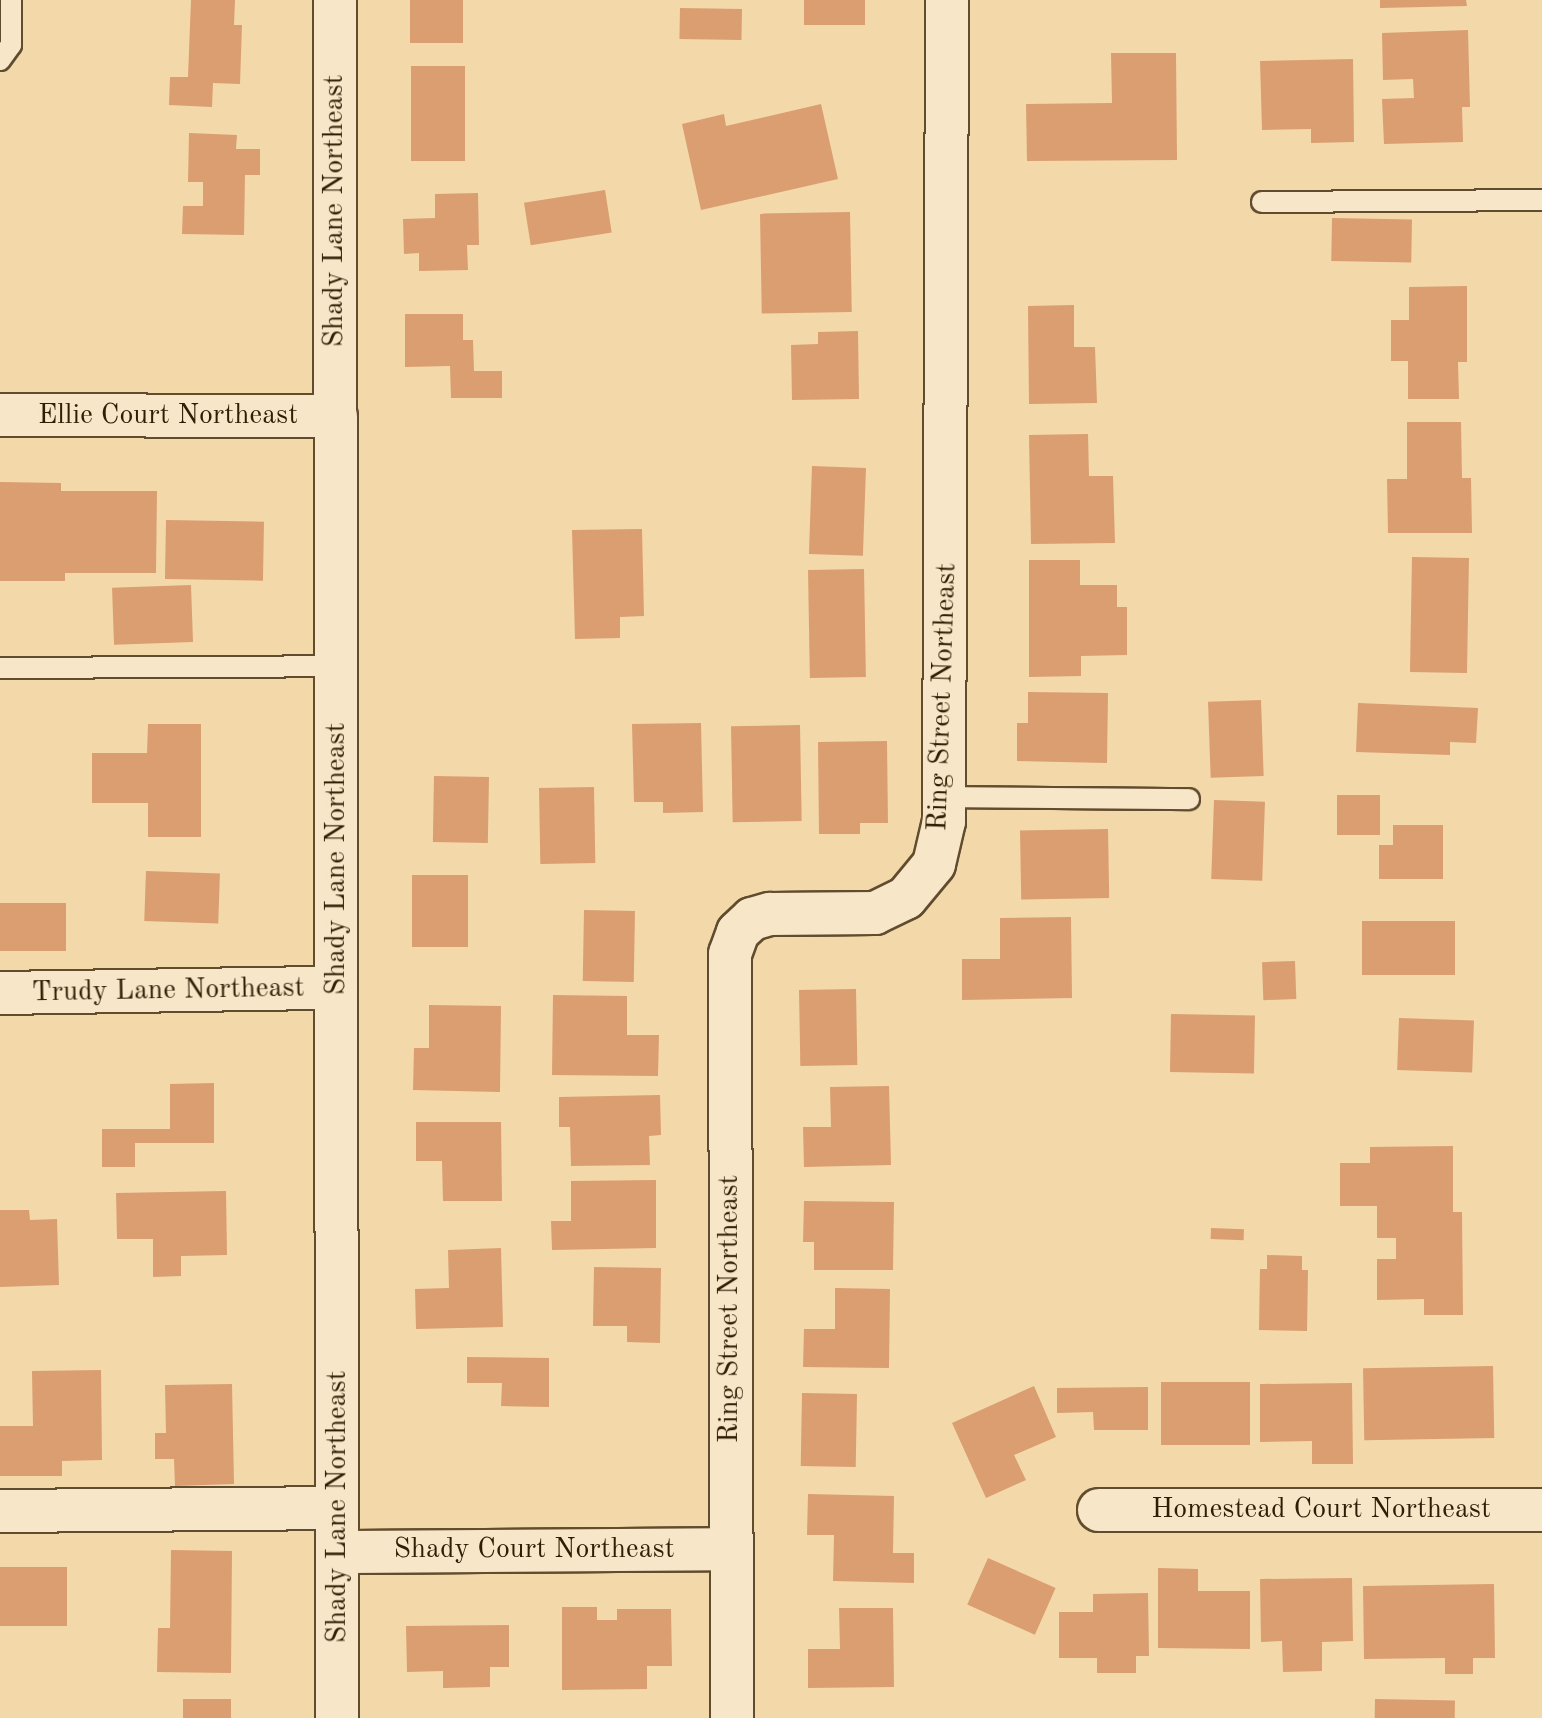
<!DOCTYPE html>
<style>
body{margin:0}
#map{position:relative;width:1542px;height:1718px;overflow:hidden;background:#f3d8a9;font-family:"Old Standard TT",serif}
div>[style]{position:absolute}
.building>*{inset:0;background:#da9e71;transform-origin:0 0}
.roads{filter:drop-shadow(2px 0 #604c2e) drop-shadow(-2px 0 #604c2e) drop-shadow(0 2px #604c2e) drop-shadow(0 -2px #604c2e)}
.service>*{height:20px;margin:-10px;padding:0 10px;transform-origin:10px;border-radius:10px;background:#f7e6c7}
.minor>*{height:42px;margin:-21px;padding:0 21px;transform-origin:21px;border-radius:21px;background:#f7e6c7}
span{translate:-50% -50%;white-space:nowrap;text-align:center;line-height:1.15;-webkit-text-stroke:6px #f7e6c7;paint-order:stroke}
.street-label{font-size:28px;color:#2f1d05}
</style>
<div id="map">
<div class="building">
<i style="clip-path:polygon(191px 0,235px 0,234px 25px,242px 25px,240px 84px,213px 83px,212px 107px,169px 105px,170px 77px,188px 77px)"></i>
<i style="left:410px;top:0;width:53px;height:43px"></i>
<i style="left:804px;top:0;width:61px;height:25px"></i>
<i style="clip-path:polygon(1380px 0,1466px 0,1467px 6px,1380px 8px)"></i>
<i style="left:680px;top:8px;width:62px;height:31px;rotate:1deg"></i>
<i style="clip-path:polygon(1468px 30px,1470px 107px,1462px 107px,1463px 142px,1384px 144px,1382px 99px,1414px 98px,1413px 79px,1383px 80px,1382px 33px)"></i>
<i style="clip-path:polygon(1111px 53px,1176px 53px,1177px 160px,1027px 161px,1026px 104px,1112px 103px)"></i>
<i style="clip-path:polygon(1353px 59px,1354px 142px,1311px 143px,1311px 129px,1262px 130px,1260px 61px)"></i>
<i style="left:411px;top:66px;width:54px;height:95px"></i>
<i style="clip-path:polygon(821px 104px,838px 179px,701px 210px,682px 124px,724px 114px,726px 126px)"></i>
<i style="clip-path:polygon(189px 133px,237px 135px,236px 149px,260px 149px,260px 175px,245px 175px,244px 235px,182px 234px,183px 206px,203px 206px,203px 182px,188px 182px)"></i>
<i style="left:605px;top:190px;width:43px;height:82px;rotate:81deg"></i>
<i style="clip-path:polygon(478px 193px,479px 245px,467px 245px,468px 270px,419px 271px,419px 253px,404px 254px,403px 219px,435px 218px,435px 194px)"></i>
<i style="left:850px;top:212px;width:100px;height:90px;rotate:89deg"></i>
<i style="left:1332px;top:218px;width:80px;height:43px;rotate:1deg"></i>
<i style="clip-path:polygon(1467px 286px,1467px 362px,1458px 362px,1459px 399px,1408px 399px,1408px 361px,1391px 361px,1391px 320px,1409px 320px,1409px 287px)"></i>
<i style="clip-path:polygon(1074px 305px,1074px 347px,1095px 347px,1097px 403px,1029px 404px,1028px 306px)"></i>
<i style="clip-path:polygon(405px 314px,463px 314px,463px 340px,473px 340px,474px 371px,502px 371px,502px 398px,451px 398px,450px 366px,405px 367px)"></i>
<i style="clip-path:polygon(858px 331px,859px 399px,792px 400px,791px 345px,818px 344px,818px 332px)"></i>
<i style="clip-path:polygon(1407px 422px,1461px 422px,1462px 478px,1471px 478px,1472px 533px,1388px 533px,1387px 479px,1407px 479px)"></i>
<i style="clip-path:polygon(1088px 434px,1089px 476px,1113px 476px,1115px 543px,1031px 544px,1029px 435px)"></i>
<i style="left:812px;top:466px;width:54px;height:88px;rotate:2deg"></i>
<i style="clip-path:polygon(0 482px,61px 483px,61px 491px,157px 491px,156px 573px,65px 573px,65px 581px,0 581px)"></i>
<i style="left:166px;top:520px;width:98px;height:59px;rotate:1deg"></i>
<i style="clip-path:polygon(642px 529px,644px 616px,620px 617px,620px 638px,575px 639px,572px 530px)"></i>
<i style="left:1412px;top:557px;width:57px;height:115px;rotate:1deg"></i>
<i style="clip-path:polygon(1029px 560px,1080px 560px,1080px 585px,1117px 585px,1117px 607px,1127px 607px,1127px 655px,1081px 656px,1081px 676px,1029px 677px)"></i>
<i style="left:864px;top:569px;width:108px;height:56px;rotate:89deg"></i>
<i style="left:191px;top:585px;width:57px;height:79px;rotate:88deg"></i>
<i style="clip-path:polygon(1028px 692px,1108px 693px,1107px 763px,1017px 761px,1017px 723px,1028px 723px)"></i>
<i style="left:1261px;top:700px;width:76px;height:53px;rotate:88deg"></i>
<i style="clip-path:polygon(1358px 703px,1478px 708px,1476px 743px,1450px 742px,1450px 755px,1356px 752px)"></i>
<i style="clip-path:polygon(701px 723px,703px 812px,663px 813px,663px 802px,634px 802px,632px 724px)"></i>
<i style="clip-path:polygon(148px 724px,201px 724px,201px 837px,148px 837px,148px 803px,92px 803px,92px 753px,147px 753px)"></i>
<i style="left:800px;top:725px;width:96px;height:69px;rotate:89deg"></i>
<i style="clip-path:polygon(887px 741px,888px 823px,860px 823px,860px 834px,819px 834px,818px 742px)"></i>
<i style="left:434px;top:776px;width:55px;height:66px;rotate:1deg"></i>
<i style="left:594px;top:787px;width:76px;height:55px;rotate:89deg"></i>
<i style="left:1337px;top:795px;width:43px;height:40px"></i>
<i style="left:1214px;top:800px;width:51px;height:79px;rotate:2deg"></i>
<i style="clip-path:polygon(1393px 825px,1443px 825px,1443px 879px,1379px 879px,1379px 845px,1393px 845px)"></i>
<i style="left:1108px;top:829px;width:69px;height:88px;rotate:89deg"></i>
<i style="left:146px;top:871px;width:74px;height:50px;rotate:2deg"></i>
<i style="left:412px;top:875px;width:56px;height:72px"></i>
<i style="left:66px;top:903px;width:48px;height:66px;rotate:90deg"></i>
<i style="left:584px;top:910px;width:51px;height:71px;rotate:1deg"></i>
<i style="clip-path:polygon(1071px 917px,1072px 998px,962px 1000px,962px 959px,1000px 959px,1000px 918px)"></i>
<i style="left:1362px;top:921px;width:93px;height:54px"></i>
<i style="left:1295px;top:961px;width:38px;height:33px;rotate:88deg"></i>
<i style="left:856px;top:989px;width:76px;height:57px;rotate:89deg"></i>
<i style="clip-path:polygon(553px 995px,627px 996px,627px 1035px,659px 1035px,658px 1076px,552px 1075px)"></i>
<i style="clip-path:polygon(429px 1005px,501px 1006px,500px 1092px,413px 1090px,414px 1048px,429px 1048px)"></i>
<i style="left:1171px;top:1014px;width:84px;height:58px;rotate:1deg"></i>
<i style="left:1399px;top:1018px;width:75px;height:52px;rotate:2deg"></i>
<i style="clip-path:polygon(214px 1083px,214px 1143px,135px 1143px,135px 1167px,102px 1167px,102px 1129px,170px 1129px,170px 1084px)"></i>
<i style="clip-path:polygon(889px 1086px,891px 1165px,804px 1167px,803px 1127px,831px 1127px,830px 1087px)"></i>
<i style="clip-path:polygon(660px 1095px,661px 1135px,649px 1136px,650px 1165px,571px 1166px,570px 1127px,559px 1127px,559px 1097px)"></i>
<i style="clip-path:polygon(416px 1122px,501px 1122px,502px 1201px,443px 1201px,442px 1161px,416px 1161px)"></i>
<i style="clip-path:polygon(1453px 1146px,1453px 1212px,1462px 1212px,1463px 1315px,1424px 1315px,1424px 1299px,1377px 1300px,1377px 1259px,1396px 1259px,1396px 1238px,1377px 1238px,1377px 1206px,1340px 1206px,1340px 1163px,1370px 1163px,1370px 1147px)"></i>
<i style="clip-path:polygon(656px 1180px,656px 1248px,552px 1250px,551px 1221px,571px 1221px,571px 1181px)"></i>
<i style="clip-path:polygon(226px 1191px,227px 1255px,181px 1256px,181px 1276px,153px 1277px,153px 1239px,117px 1239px,116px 1193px)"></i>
<i style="clip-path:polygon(804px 1201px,894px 1202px,893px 1270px,814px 1270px,814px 1242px,803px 1242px)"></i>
<i style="clip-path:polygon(0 1210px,29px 1210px,30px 1220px,57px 1219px,59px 1285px,0 1287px)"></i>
<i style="left:1211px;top:1228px;width:33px;height:11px;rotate:2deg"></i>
<i style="clip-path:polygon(501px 1248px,503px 1327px,416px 1329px,415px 1289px,449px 1288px,448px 1250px)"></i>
<i style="clip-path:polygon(1267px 1255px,1302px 1256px,1302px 1270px,1308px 1270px,1307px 1331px,1259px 1330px,1260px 1269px,1267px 1269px)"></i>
<i style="clip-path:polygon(594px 1267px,661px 1268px,660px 1343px,627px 1342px,627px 1326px,593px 1326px)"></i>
<i style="clip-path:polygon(835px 1288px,890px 1289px,889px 1368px,803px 1367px,804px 1329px,835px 1329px)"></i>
<i style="clip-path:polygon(467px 1357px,549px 1358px,549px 1407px,501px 1406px,502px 1383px,467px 1383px)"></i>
<i style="left:1493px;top:1366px;width:72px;height:130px;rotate:89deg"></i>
<i style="clip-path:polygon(101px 1370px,102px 1460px,62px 1461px,62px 1476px,0 1476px,0 1426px,33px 1426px,32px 1371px)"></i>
<i style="left:1250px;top:1382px;width:63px;height:89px;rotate:90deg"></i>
<i style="clip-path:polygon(1352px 1383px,1353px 1464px,1312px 1464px,1312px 1441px,1260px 1442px,1260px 1384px)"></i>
<i style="clip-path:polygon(232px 1384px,234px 1484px,175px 1486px,174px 1459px,155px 1459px,155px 1433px,166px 1433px,165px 1385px)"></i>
<i style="clip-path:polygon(1034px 1386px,1056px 1437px,1014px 1455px,1026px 1480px,986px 1498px,952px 1423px)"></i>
<i style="clip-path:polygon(1148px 1387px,1148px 1430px,1094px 1430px,1093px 1412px,1057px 1413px,1057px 1388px)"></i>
<i style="left:802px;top:1393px;width:55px;height:73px;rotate:1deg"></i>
<i style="clip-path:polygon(808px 1494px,894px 1496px,893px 1553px,914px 1553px,914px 1583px,833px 1581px,834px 1535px,807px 1535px)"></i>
<i style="clip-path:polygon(171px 1550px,232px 1551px,231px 1673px,157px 1672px,158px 1628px,170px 1628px)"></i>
<i style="left:988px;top:1558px;width:74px;height:51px;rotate:24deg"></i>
<i style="left:67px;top:1567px;width:59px;height:67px;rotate:90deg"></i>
<i style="clip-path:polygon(1158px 1568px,1198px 1569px,1198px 1591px,1250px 1591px,1250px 1649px,1158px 1648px)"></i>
<i style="clip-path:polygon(1352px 1578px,1353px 1641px,1322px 1642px,1322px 1671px,1283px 1672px,1282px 1641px,1261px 1642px,1260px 1579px)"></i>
<i style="clip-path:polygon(1494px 1584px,1495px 1658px,1473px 1658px,1473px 1674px,1445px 1674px,1445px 1658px,1364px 1659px,1363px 1586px)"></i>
<i style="clip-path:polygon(1148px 1593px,1149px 1656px,1136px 1656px,1136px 1673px,1097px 1673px,1097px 1658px,1059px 1658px,1059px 1612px,1093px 1612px,1093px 1594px)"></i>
<i style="clip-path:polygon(562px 1607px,597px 1607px,597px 1620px,617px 1620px,617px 1609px,671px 1609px,672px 1666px,647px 1666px,647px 1689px,562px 1690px)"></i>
<i style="clip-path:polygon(839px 1608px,893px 1608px,894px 1687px,808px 1688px,808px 1649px,840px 1649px)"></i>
<i style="clip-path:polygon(509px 1625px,509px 1667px,490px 1667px,490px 1687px,443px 1688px,443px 1671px,407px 1672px,406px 1626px)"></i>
<i style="left:231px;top:1699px;width:19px;height:48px;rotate:90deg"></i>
<i style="left:1375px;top:1699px;width:80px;height:19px;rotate:1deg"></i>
</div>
<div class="roads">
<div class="service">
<i style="left:0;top:60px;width:19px;rotate:-54deg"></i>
<i style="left:11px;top:45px;width:45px;rotate:-90deg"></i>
<i style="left:1262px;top:202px;width:280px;rotate:-0.4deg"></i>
<i style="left:0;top:668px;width:337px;rotate:-0.3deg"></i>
<i style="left:945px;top:797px;width:244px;rotate:0.5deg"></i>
</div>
<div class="minor">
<i style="left:335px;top:0;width:1718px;rotate:89.93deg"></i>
<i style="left:0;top:415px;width:336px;rotate:0.2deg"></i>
<i style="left:0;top:993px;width:336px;rotate:-0.9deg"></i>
<i style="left:1099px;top:1510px;width:443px"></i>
<i style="left:0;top:1511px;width:337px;rotate:-0.5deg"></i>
<i style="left:338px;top:1552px;width:393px;rotate:-0.4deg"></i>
<i style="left:732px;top:1718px;width:764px;rotate:-90.15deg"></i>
<i style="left:730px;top:954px;width:23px;rotate:-70deg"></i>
<i style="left:738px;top:932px;width:19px;rotate:-43deg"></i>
<i style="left:752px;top:919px;width:19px;rotate:-16deg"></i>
<i style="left:770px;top:914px;width:105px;rotate:-0.5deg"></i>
<i style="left:875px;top:913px;width:34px;rotate:-26deg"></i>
<i style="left:906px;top:898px;width:44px;rotate:-50.5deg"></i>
<i style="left:934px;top:864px;width:44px;rotate:-76.9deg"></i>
<i style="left:944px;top:821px;width:821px;rotate:-89.79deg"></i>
</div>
</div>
<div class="street-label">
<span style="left:335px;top:211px;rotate:-90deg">Shady Lane Northeast</span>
<span style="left:168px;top:416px">Ellie Court Northeast</span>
<span style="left:943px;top:697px;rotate:-88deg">Ring Street Northeast</span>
<span style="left:337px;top:859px;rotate:-90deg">Shady Lane Northeast</span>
<span style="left:168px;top:991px;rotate:-1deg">Trudy Lane Northeast</span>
<span style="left:730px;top:1309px;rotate:-90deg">Ring Street Northeast</span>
<span style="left:338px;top:1507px;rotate:-90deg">Shady Lane Northeast</span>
<span style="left:1321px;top:1510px">Homestead Court Northeast</span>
<span style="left:534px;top:1550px">Shady Court Northeast</span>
</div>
</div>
